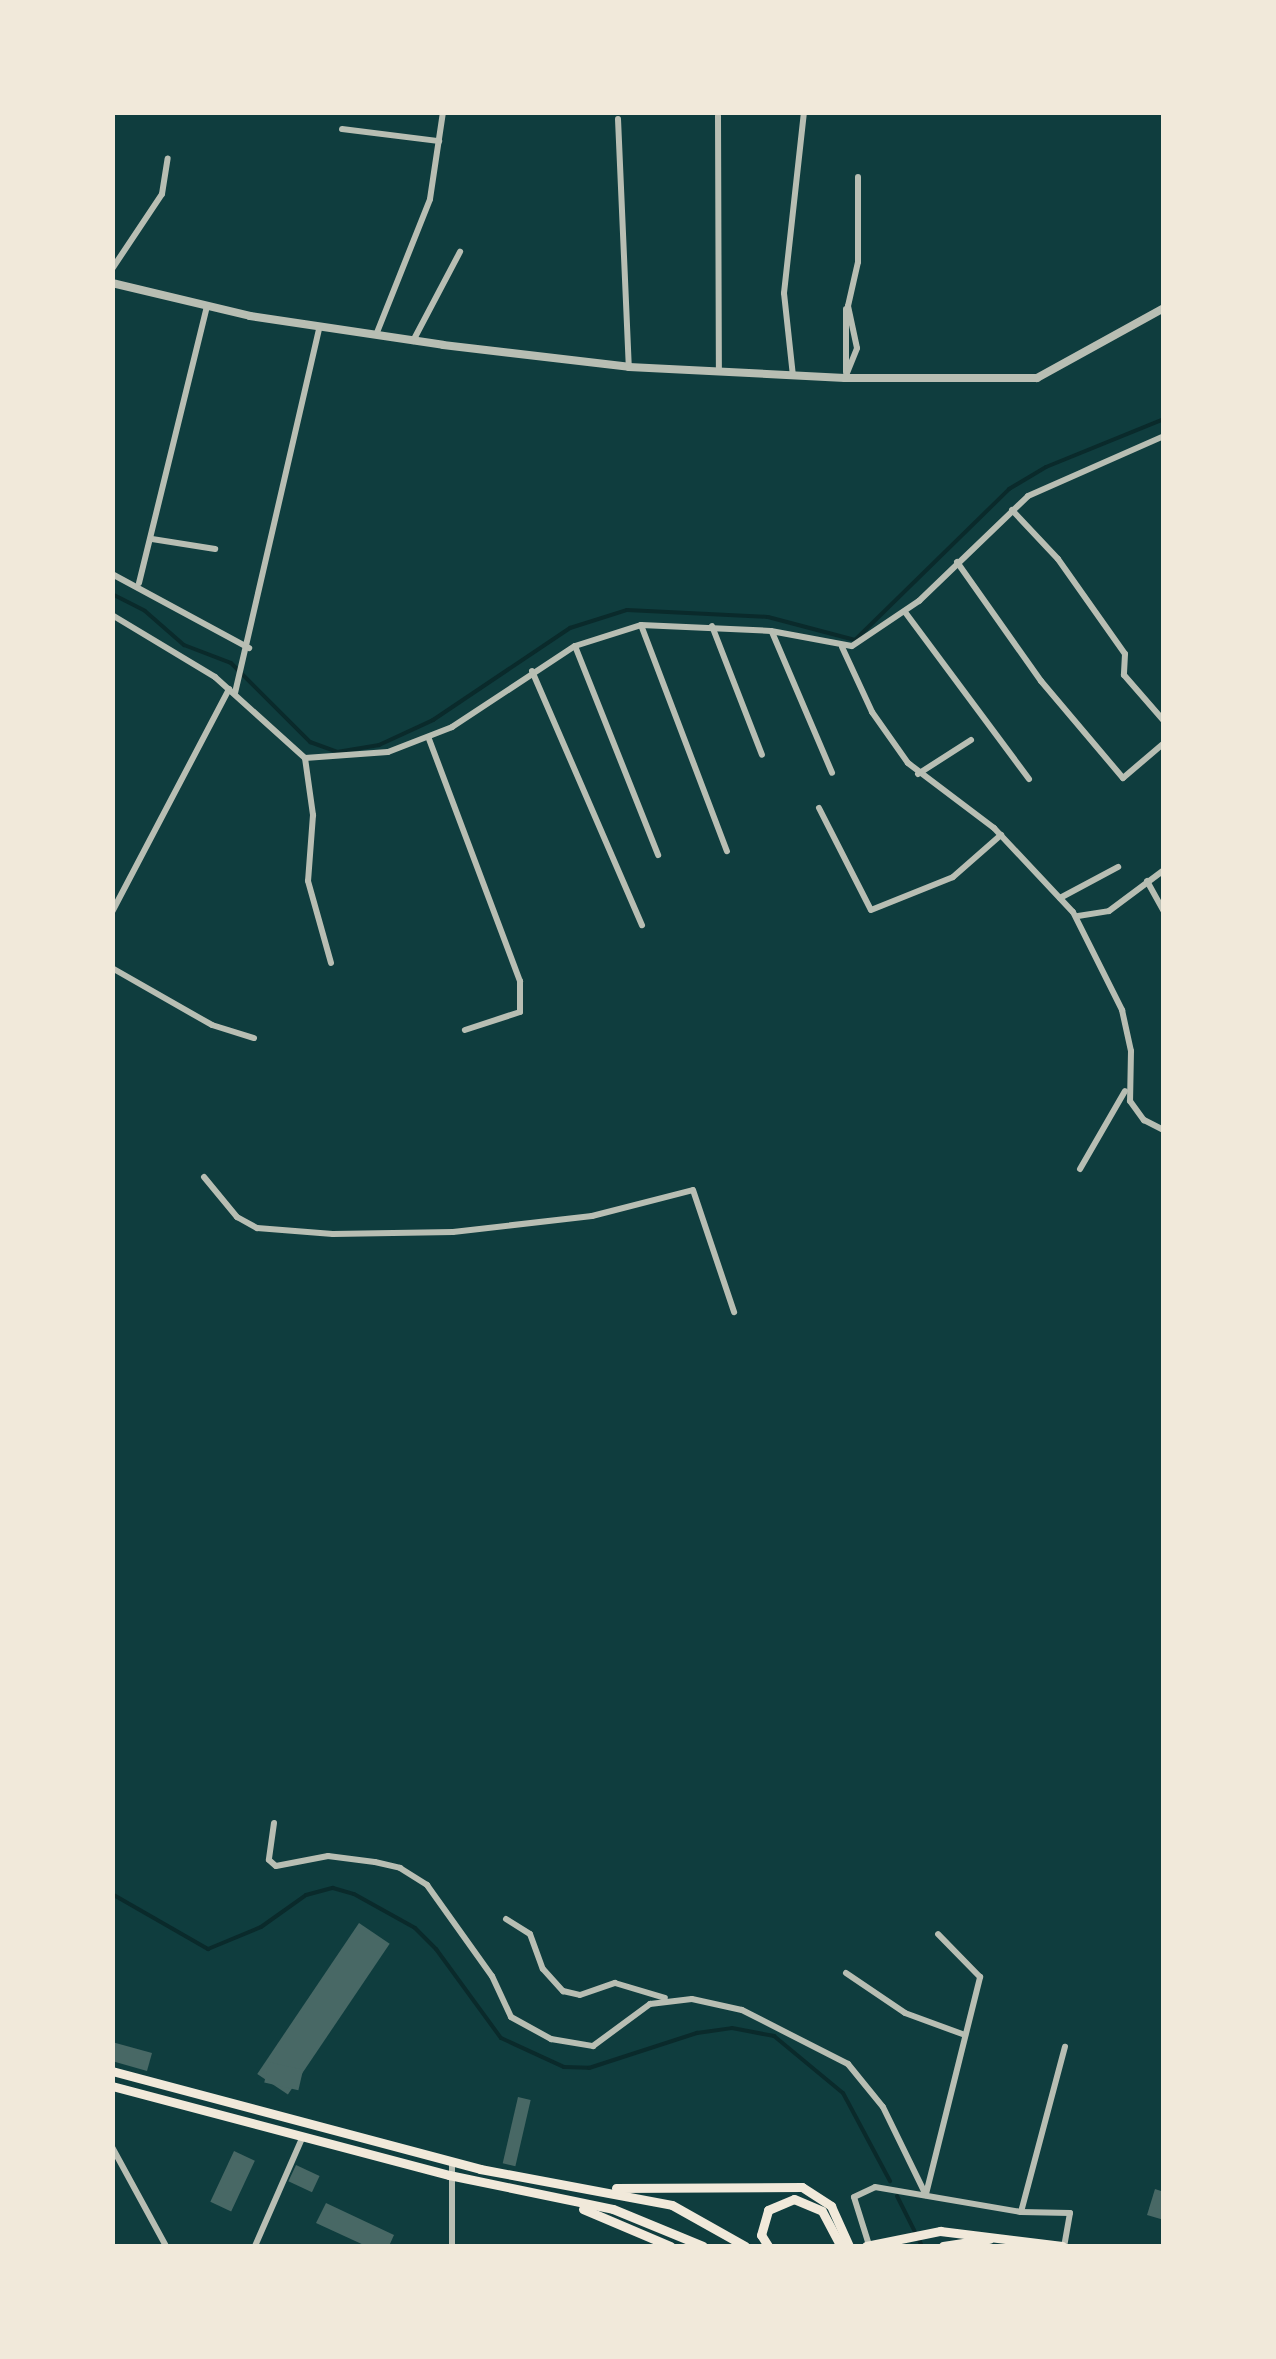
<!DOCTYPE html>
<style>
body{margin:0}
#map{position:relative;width:1276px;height:2359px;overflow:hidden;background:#0f3d3e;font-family:"Noto Sans",sans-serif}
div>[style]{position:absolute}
.stream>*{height:4px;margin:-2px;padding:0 2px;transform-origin:2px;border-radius:2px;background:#0a2a2b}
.building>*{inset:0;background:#486865;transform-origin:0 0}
.minor>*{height:6px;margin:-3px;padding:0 3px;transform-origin:3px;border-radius:3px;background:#b8beb3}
.tertiary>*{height:8px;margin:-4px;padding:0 4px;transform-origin:4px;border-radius:4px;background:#b8beb3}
.primary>*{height:9px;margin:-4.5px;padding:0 4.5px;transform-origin:4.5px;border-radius:4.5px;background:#f1e9da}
span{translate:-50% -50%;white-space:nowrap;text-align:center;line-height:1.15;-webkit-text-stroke:9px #f1e9da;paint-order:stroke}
.frame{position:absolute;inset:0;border:115px solid #f1e9da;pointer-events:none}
</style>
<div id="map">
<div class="stream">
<i style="left:112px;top:594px;width:37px;rotate:27deg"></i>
<i style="left:145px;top:611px;width:52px;rotate:41.1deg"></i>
<i style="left:184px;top:645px;width:50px;rotate:21deg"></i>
<i style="left:231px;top:663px;width:112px;rotate:45deg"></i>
<i style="left:310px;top:742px;width:29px;rotate:20deg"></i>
<i style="left:337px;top:752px;width:43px;rotate:-9.5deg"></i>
<i style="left:379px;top:745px;width:60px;rotate:-24.8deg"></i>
<i style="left:433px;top:720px;width:165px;rotate:-33.9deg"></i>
<i style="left:570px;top:628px;width:60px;rotate:-17.5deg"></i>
<i style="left:627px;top:610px;width:141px;rotate:2.8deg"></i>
<i style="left:768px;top:617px;width:90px;rotate:14.8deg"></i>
<i style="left:855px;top:640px;width:216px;rotate:-44.4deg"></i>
<i style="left:1009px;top:489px;width:43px;rotate:-30.7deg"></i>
<i style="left:1046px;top:467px;width:127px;rotate:-22.1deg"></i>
<i style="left:112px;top:1894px;width:111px;rotate:29.8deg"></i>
<i style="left:208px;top:1949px;width:57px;rotate:-22.5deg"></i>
<i style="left:261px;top:1927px;width:55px;rotate:-35.4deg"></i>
<i style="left:306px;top:1895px;width:28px;rotate:-15deg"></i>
<i style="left:333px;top:1888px;width:22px;rotate:16deg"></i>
<i style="left:354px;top:1894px;width:70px;rotate:29.1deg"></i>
<i style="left:415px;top:1928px;width:30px;rotate:45deg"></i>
<i style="left:436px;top:1949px;width:110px;rotate:53.9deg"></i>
<i style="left:501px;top:2038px;width:69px;rotate:24.7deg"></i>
<i style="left:564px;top:2067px;width:25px;rotate:2deg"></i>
<i style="left:589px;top:2068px;width:114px;rotate:-18deg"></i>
<i style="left:697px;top:2033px;width:35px;rotate:-8deg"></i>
<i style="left:732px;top:2028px;width:43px;rotate:10.8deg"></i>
<i style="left:774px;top:2036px;width:89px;rotate:39.6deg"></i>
<i style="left:843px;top:2093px;width:100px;rotate:61.9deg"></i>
<i style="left:897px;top:2196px;width:56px;rotate:63.4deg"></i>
</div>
<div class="building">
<i style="left:359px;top:1923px;width:37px;height:182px;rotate:34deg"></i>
<i style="clip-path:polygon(112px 2042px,152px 2053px,147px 2071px,112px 2061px)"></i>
<i style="left:269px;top:2062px;width:35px;height:21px;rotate:13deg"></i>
<i style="left:518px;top:2097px;width:13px;height:68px;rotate:13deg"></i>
<i style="left:234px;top:2151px;width:23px;height:56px;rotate:25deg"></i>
<i style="left:296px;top:2165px;width:26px;height:18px;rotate:25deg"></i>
<i style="clip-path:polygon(1155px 2189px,1164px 2192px,1164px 2220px,1147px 2215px)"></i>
<i style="clip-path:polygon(326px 2203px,394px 2235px,389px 2246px,366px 2246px,316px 2223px)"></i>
</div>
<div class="minor">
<i style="left:718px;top:116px;width:256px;rotate:89.8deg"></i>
<i style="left:618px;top:119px;width:248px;rotate:87.5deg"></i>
<i style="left:342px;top:129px;width:98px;rotate:7.1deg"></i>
<i style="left:112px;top:269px;width:90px;rotate:-56.3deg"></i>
<i style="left:162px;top:194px;width:36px;rotate:-81deg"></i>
<i style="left:376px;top:335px;width:146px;rotate:-68.3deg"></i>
<i style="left:430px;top:199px;width:88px;rotate:-81.5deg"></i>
<i style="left:413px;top:341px;width:101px;rotate:-62.2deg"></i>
<i style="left:846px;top:372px;width:63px;rotate:-90deg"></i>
<i style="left:793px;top:376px;width:83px;rotate:-96.2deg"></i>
<i style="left:784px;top:293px;width:182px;rotate:-83.7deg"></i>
<i style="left:845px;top:378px;width:32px;rotate:-68deg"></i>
<i style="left:857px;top:348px;width:43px;rotate:-102.1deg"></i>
<i style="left:848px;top:306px;width:45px;rotate:-77.2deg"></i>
<i style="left:858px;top:262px;width:85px;rotate:-90deg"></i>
<i style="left:1012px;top:510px;width:67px;rotate:46.8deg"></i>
<i style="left:1058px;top:559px;width:116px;rotate:54.8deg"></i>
<i style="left:1125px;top:654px;width:21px;rotate:93deg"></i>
<i style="left:1124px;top:675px;width:61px;rotate:49deg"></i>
<i style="left:152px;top:539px;width:64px;rotate:9deg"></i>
<i style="left:957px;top:562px;width:146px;rotate:54.8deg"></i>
<i style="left:1041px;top:681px;width:127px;rotate:49.8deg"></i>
<i style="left:1123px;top:778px;width:54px;rotate:-40.5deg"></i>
<i style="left:112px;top:574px;width:156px;rotate:28.4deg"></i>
<i style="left:139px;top:583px;width:284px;rotate:-76.2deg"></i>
<i style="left:905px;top:612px;width:208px;rotate:53.4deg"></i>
<i style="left:112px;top:615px;width:120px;rotate:31deg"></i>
<i style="left:215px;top:677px;width:121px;rotate:42deg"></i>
<i style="left:305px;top:758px;width:83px;rotate:-4.1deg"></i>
<i style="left:388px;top:752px;width:69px;rotate:-21.3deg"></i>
<i style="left:452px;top:727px;width:147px;rotate:-33.4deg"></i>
<i style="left:575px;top:646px;width:69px;rotate:-17.7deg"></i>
<i style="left:641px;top:625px;width:130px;rotate:2.6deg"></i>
<i style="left:771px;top:631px;width:82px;rotate:10.5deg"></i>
<i style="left:852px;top:646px;width:81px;rotate:-33.9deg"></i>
<i style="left:919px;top:601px;width:151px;rotate:-43.9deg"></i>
<i style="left:1028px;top:496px;width:149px;rotate:-23.8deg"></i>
<i style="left:641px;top:625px;width:242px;rotate:69.2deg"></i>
<i style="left:712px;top:626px;width:138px;rotate:68.8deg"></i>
<i style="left:772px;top:632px;width:153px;rotate:66.9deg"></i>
<i style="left:575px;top:646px;width:225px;rotate:68.3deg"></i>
<i style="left:842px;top:647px;width:72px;rotate:65.2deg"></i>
<i style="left:872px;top:712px;width:62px;rotate:54.8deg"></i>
<i style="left:908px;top:763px;width:108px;rotate:37.1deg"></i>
<i style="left:994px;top:828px;width:115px;rotate:46.8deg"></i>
<i style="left:1073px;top:912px;width:110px;rotate:63.4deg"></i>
<i style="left:1122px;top:1010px;width:42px;rotate:77.6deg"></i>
<i style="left:1131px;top:1051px;width:50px;rotate:91.1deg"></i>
<i style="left:1130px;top:1101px;width:24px;rotate:54deg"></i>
<i style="left:1144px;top:1120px;width:22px;rotate:27deg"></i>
<i style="left:532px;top:671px;width:277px;rotate:66.6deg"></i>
<i style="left:235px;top:693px;width:374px;rotate:-77deg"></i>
<i style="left:429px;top:739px;width:259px;rotate:69.4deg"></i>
<i style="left:520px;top:981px;width:31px;rotate:90deg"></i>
<i style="left:520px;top:1012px;width:58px;rotate:161.9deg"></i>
<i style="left:305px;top:758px;width:58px;rotate:82deg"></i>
<i style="left:313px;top:815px;width:66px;rotate:94.3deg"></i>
<i style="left:308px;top:881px;width:85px;rotate:74.3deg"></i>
<i style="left:918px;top:774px;width:63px;rotate:-32.7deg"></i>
<i style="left:819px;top:808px;width:114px;rotate:63deg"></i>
<i style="left:871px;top:910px;width:88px;rotate:-21.9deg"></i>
<i style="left:953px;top:877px;width:64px;rotate:-41.2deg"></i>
<i style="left:1147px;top:881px;width:35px;rotate:61deg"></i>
<i style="left:1060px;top:898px;width:66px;rotate:-28.1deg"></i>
<i style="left:112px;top:912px;width:252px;rotate:-62.3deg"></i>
<i style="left:1078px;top:916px;width:31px;rotate:-9deg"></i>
<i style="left:1109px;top:911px;width:69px;rotate:-36.7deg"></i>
<i style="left:112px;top:968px;width:115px;rotate:29.7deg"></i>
<i style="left:212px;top:1025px;width:44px;rotate:17.2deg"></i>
<i style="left:1080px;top:1169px;width:90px;rotate:-60deg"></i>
<i style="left:204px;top:1177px;width:52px;rotate:50.5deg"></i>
<i style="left:237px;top:1217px;width:23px;rotate:29deg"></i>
<i style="left:257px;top:1228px;width:76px;rotate:4.5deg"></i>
<i style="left:333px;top:1234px;width:120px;rotate:-1deg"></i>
<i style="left:453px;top:1232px;width:140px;rotate:-6.6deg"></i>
<i style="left:592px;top:1216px;width:104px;rotate:-14.4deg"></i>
<i style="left:693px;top:1190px;width:129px;rotate:71.4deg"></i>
<i style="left:274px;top:1823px;width:37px;rotate:98deg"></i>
<i style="left:269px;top:1860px;width:9px;rotate:41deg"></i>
<i style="left:276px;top:1866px;width:53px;rotate:-10.9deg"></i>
<i style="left:328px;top:1856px;width:47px;rotate:7.3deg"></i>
<i style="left:375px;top:1862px;width:26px;rotate:13deg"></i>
<i style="left:400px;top:1868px;width:32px;rotate:32deg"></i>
<i style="left:427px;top:1885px;width:112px;rotate:54.5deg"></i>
<i style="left:492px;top:1976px;width:45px;rotate:65.1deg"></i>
<i style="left:511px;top:2017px;width:46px;rotate:28.8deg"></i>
<i style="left:551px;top:2039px;width:43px;rotate:9.5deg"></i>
<i style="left:593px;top:2046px;width:71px;rotate:-36.4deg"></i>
<i style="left:650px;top:2004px;width:42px;rotate:-6.8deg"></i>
<i style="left:692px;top:1999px;width:51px;rotate:12.4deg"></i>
<i style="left:742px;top:2010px;width:119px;rotate:27deg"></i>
<i style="left:848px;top:2064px;width:55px;rotate:50.9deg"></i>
<i style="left:883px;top:2107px;width:98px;rotate:64deg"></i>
<i style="left:506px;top:1919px;width:28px;rotate:32deg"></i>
<i style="left:530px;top:1934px;width:37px;rotate:70deg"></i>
<i style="left:543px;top:1969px;width:30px;rotate:48deg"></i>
<i style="left:563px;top:1991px;width:17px;rotate:13deg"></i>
<i style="left:580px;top:1995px;width:37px;rotate:-19deg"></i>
<i style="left:615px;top:1983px;width:52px;rotate:16.7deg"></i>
<i style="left:846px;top:1973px;width:71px;rotate:34.1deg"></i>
<i style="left:905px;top:2013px;width:64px;rotate:20.1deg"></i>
<i style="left:112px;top:2147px;width:113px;rotate:61.4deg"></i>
<i style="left:926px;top:2194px;width:224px;rotate:-76deg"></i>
<i style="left:980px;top:1977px;width:60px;rotate:-134.3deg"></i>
<i style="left:1021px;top:2212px;width:171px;rotate:-75.1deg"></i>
<i style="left:869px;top:2245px;width:50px;rotate:-107.4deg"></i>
<i style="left:854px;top:2197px;width:23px;rotate:-25deg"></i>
<i style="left:875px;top:2187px;width:148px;rotate:9.7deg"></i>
<i style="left:1021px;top:2212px;width:49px;rotate:1.2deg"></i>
<i style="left:1070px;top:2213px;width:34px;rotate:100deg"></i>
<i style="left:255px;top:2246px;width:120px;rotate:-66.4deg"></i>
<i style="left:452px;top:2246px;width:85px;rotate:-90deg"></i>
</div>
<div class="tertiary">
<i style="left:112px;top:283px;width:142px;rotate:13.4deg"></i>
<i style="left:250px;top:316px;width:195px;rotate:8.5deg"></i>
<i style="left:443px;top:345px;width:187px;rotate:6.7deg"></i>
<i style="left:629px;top:367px;width:216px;rotate:2.9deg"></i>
<i style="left:845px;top:378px;width:192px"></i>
<i style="left:1037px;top:378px;width:145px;rotate:-28.9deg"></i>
</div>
<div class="primary">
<i style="left:112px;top:2071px;width:381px;rotate:14.9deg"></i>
<i style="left:480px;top:2169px;width:195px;rotate:10.6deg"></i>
<i style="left:672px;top:2205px;width:84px;rotate:29.3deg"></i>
<i style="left:112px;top:2086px;width:349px;rotate:14.8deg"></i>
<i style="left:449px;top:2175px;width:167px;rotate:11.7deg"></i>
<i style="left:613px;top:2209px;width:97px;rotate:22.3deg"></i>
<i style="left:616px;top:2188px;width:186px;rotate:-0.3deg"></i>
<i style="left:802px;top:2187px;width:35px;rotate:33deg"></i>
<i style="left:831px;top:2206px;width:44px;rotate:65.8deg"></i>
<i style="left:583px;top:2209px;width:95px;rotate:23deg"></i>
<i style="left:768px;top:2246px;width:13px;rotate:-122deg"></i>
<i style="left:761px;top:2235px;width:26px;rotate:-74deg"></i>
<i style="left:768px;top:2210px;width:28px;rotate:-23deg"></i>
<i style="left:794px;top:2199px;width:30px;rotate:23deg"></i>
<i style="left:822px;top:2211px;width:40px;rotate:62deg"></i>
<i style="left:866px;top:2246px;width:76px;rotate:-11.5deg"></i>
<i style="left:940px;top:2231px;width:123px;rotate:7deg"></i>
<i style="left:943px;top:2246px;width:47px;rotate:-8.7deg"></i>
</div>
<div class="frame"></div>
</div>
